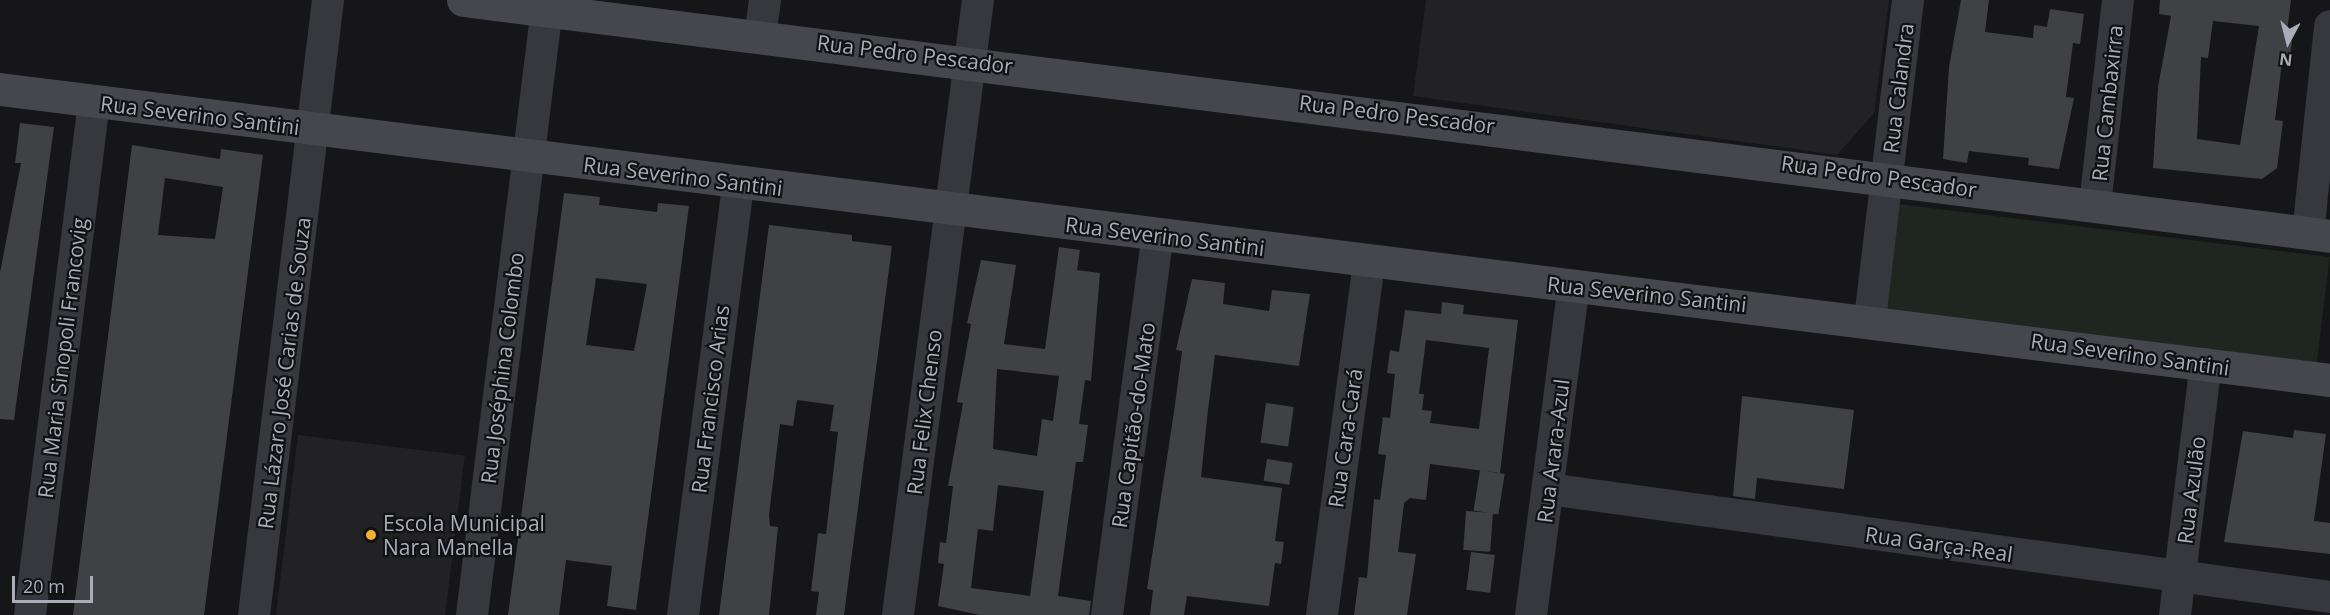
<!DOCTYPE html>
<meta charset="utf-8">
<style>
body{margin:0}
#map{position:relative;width:2330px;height:615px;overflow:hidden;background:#161618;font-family:"Open Sans",sans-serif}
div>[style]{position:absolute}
.built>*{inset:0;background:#222225;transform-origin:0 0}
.green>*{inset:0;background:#1e261f;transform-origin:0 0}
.building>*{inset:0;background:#404145;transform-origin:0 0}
.street>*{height:32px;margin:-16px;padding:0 16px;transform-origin:16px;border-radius:16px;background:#37383d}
.secondary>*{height:33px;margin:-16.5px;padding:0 16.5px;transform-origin:16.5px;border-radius:16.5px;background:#45474d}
.dots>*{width:16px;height:16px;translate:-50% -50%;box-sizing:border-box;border:3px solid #111113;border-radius:50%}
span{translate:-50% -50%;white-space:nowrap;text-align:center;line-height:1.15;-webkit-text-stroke:4.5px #111113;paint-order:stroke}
.street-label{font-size:21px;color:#a8adb8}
.poi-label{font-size:21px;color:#a8adb8}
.left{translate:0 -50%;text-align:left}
.north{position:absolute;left:2258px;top:12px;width:60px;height:60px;-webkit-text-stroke:4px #111113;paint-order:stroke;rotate:187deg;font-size:16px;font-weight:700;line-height:24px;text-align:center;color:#a8adb8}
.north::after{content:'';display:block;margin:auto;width:21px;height:27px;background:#a8adb8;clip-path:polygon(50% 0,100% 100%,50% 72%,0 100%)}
.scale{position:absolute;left:12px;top:576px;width:81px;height:27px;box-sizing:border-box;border:3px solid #a8adb8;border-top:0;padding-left:8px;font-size:18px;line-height:21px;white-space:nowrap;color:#a8adb8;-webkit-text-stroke:4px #111113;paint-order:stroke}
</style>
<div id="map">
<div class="built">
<i style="clip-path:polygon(1426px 0,1889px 0,1874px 113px,1837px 155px,1413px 96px)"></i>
<i style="left:298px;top:435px;width:168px;height:181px;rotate:7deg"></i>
</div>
<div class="green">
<i style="left:1898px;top:204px;width:435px;height:106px;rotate:7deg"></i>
</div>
<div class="building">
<i style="clip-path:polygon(1961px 0,1989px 0,1985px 32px,2033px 38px,2034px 25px,2047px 27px,2050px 9px,2084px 14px,2080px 44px,2073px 43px,2066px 97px,2074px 98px,2059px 169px,2028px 165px,2029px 158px,1969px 151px,1967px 163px,1943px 159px,1949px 67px)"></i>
<i style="clip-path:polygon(evenodd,2160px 0,2291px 0,2286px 40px,2292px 41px,2289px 63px,2282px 62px,2275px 120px,2283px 121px,2277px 168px,2262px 179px,2153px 168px,2158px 87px,2171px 16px,2159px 14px,2160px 0,2213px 21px,2259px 26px,2240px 145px,2197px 139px,2201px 57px,2208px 58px,2213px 21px)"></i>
<i style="clip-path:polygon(20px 123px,54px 127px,14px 420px,0 419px,0 273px,21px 163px,15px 163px)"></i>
<i style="clip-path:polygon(evenodd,132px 145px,220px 159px,221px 149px,263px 155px,204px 615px,73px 615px,132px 145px,165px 178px,223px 187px,215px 239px,158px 235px,165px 178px)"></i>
<i style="clip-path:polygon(evenodd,564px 193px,600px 197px,599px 205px,657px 212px,658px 203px,689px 206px,636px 610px,607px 606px,612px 566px,566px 560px,559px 615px,508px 615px,564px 193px,596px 278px,647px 284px,634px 351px,586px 345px,596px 278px)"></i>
<i style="clip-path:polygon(769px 225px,852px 235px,852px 241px,892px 246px,844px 615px,816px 615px,819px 592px,811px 591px,818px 533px,826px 534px,838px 432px,830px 431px,834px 405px,797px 400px,793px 426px,780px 424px,769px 515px,770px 526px,778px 527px,769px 615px,719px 615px)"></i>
<i style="clip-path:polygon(evenodd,1059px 247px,1080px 250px,1077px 270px,1100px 273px,1091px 381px,1085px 380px,1079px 424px,1088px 425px,1083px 462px,1076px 462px,1058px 596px,1091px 601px,1089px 615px,980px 615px,938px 606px,944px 564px,938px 563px,940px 542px,946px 543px,953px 486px,948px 486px,963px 403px,957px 402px,971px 324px,967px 323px,981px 260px,1016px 265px,1004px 344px,1045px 349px,1059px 247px,997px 369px,1059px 376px,1053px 421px,1042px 419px,1037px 456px,993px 449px,997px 369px,1059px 247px,998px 485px,1044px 491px,1030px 596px,971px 588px,978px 529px,993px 531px,998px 485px)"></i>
<i style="clip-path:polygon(1192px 279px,1225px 283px,1223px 304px,1269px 311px,1272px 290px,1310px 294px,1299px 366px,1215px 355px,1208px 410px,1201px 477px,1282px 488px,1275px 541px,1284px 542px,1281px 564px,1275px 563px,1269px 606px,1187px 596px,1184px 615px,1150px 615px,1153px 590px,1147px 589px,1175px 405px,1182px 351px,1176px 350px)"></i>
<i style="clip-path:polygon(evenodd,1442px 302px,1464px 305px,1463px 314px,1518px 320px,1500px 473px,1430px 464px,1426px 500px,1410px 498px,1404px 503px,1398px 552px,1416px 554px,1407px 615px,1354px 615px,1359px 577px,1367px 578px,1374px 499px,1380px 500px,1386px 455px,1378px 454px,1383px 417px,1390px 418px,1395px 374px,1387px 373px,1390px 350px,1399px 352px,1405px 310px,1441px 314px,1442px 302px,1426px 340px,1489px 348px,1479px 429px,1430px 423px,1432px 411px,1422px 410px,1424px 394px,1419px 394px,1426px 340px)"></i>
<i style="clip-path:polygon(1742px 396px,1854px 410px,1844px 489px,1757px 478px,1755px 499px,1733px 496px)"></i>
<i style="left:1266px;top:403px;width:28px;height:40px;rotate:8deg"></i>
<i style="clip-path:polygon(2294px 430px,2326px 434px,2314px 521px,2330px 523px,2330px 554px,2224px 542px,2243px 431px,2293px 438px)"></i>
<i style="left:1267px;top:459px;width:26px;height:22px;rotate:9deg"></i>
<i style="left:1480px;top:470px;width:25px;height:41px;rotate:9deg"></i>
<i style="left:1466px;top:511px;width:27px;height:39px;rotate:4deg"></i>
<i style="left:1471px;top:552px;width:24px;height:38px;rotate:7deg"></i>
</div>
<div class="street">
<i style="left:760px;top:36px;width:36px;rotate:-82deg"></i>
<i style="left:2095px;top:205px;width:206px;rotate:-83.6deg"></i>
<i style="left:2308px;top:233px;width:208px;rotate:-83.9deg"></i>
<i style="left:1870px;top:319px;width:321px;rotate:-83.2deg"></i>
<i style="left:1549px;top:489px;width:788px;rotate:7.87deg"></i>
<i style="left:30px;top:615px;width:517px;rotate:-82.89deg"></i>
<i style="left:254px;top:615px;width:619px;rotate:-83.14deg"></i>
<i style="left:472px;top:615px;width:620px;rotate:-82.96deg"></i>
<i style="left:683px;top:615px;width:435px;rotate:-82.7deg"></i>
<i style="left:898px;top:615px;width:620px;rotate:-82.59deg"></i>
<i style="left:1107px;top:615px;width:383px;rotate:-82.4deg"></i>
<i style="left:1322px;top:615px;width:357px;rotate:-82.4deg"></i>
<i style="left:1531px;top:615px;width:332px;rotate:-82.6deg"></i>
<i style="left:2175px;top:615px;width:253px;rotate:-83deg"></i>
</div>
<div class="secondary">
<i style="left:463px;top:0;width:1882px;rotate:7.2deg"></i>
<i style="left:0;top:89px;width:2348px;rotate:7.12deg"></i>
</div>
<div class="dots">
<i style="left:371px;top:535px;background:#f2b134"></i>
</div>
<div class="street-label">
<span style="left:915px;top:54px;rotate:7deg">Rua Pedro Pescador</span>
<span style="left:1898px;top:88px;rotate:-83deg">Rua Calandra</span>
<span style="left:2107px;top:103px;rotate:-84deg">Rua Cambaxirra</span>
<span style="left:1397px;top:114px;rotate:7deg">Rua Pedro Pescador</span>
<span style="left:200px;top:115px;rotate:7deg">Rua Severino Santini</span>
<span style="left:683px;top:176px;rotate:7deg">Rua Severino Santini</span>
<span style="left:1879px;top:176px;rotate:8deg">Rua Pedro Pescador</span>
<span style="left:1165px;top:236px;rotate:7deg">Rua Severino Santini</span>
<span style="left:1647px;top:294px;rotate:6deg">Rua Severino Santini</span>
<span style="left:2130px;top:354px;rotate:8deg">Rua Severino Santini</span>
<span style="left:62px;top:358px;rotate:-83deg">Rua Maria Sinopoli Francovig</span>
<span style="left:502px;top:368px;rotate:-83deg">Rua Joséphina Colombo</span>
<span style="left:284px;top:373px;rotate:-83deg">Rua Lázaro José Carias de Souza</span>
<span style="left:710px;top:399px;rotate:-83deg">Rua Francisco Arias</span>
<span style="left:924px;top:412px;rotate:-83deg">Rua Felix Chenso</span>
<span style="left:1133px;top:425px;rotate:-82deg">Rua Capitão-do-Mato</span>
<span style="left:1345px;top:438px;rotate:-82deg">Rua Cara-Cará</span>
<span style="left:1553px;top:451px;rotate:-83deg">Rua Arara-Azul</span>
<span style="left:2191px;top:490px;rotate:-83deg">Rua Azulão</span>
<span style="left:1939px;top:544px;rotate:8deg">Rua Garça-Real</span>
</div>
<div class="poi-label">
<span class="left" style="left:383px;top:535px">Escola Municipal<br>Nara Manella</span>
</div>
<div class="north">N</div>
<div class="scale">20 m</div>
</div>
